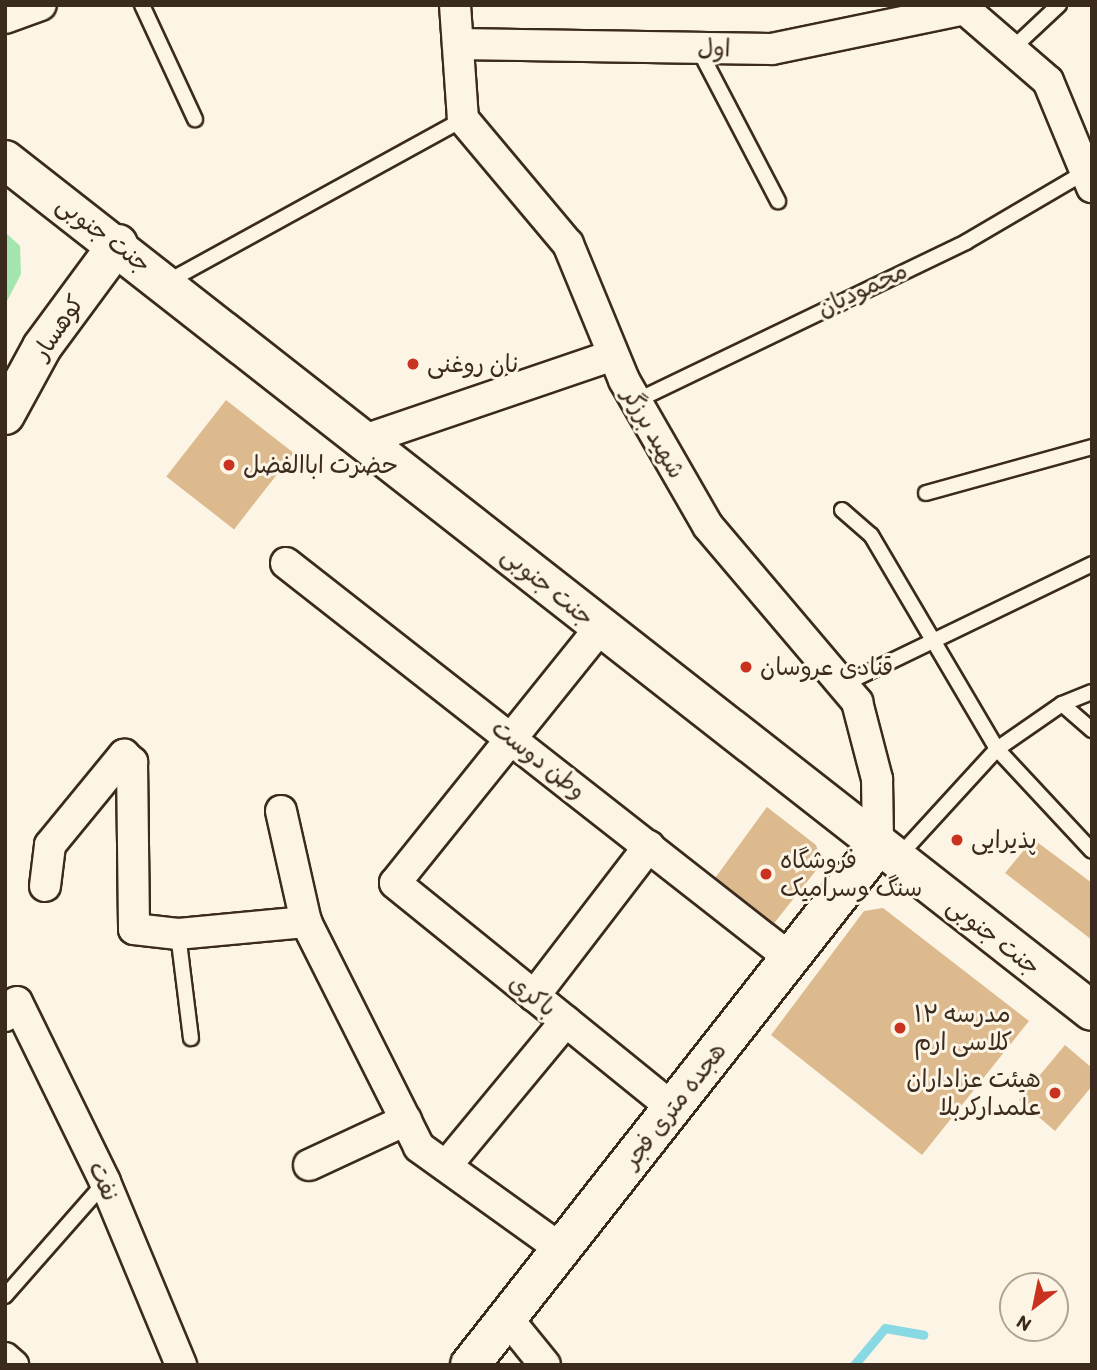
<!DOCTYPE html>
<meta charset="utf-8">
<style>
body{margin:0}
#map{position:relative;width:1097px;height:1370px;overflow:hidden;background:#fcf5e5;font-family:Itim,"Playpen Sans Arabic",sans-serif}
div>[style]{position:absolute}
.green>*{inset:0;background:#a3e5ae}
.stream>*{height:9px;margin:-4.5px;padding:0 4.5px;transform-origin:4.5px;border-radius:4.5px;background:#89d9e5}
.building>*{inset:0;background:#ddb98e;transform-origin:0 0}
.roads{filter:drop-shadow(2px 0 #3b2a1e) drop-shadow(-2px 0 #3b2a1e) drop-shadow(0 2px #3b2a1e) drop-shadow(0 -2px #3b2a1e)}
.lane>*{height:14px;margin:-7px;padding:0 7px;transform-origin:7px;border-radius:7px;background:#fcf5e5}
.street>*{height:30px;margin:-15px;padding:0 15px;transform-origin:15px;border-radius:15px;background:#fcf5e5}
.secondary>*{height:38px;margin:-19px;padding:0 19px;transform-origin:19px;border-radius:19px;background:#fcf5e5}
.dots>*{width:19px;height:19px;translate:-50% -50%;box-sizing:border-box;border:4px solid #fcf5e5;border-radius:50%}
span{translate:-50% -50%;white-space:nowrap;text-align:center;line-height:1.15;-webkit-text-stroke:6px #fcf5e5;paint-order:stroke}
.street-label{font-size:24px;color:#3b2a1e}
.poi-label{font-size:24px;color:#3b2a1e}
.left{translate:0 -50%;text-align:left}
.right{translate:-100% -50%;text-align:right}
.frame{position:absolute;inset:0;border:7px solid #3b2a1e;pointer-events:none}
.north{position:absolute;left:999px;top:1272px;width:70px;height:70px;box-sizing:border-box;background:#fcf5e5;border:2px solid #afa495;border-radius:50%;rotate:212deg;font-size:19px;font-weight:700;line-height:28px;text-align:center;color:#3b2a1e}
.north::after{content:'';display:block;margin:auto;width:24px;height:32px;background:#c8321e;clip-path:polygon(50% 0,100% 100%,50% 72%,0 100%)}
</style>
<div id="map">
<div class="green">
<i style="clip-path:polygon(5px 232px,20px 246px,21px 274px,5px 305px)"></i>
</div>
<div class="stream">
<i style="left:854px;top:1365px;width:48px;rotate:-50deg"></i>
<i style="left:885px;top:1328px;width:39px;rotate:10deg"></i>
</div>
<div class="building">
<i style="left:226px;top:400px;width:86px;height:97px;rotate:38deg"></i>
<i style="clip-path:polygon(767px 807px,816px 845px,822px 863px,767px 932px,710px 885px)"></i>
<i style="clip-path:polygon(1033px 839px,1092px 883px,1092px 940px,1005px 873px)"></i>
<i style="clip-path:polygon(883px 908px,1029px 1021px,922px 1155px,771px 1035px,864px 911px)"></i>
<i style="clip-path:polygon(1065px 1045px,1092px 1068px,1092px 1086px,1055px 1131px,1019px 1100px)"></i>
</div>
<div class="roads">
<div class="lane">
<i style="left:142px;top:5px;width:126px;rotate:65.1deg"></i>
<i style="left:698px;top:48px;width:173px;rotate:62.4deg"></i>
<i style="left:1013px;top:48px;width:63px;rotate:-43.1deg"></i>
<i style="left:167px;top:282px;width:338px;rotate:-28.8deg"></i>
<i style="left:636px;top:401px;width:366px;rotate:-25.7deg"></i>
<i style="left:966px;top:242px;width:140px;rotate:-30.4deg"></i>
<i style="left:926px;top:493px;width:172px;rotate:-15.5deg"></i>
<i style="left:842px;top:510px;width:38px;rotate:41deg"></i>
<i style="left:871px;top:535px;width:248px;rotate:59.5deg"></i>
<i style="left:997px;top:749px;width:139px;rotate:47deg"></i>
<i style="left:842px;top:685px;width:278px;rotate:-25.8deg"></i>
<i style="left:1062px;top:704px;width:40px;rotate:41deg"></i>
<i style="left:899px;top:856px;width:145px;rotate:-47.5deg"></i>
<i style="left:997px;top:749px;width:79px;rotate:-34.7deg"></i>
<i style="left:1062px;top:704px;width:32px;rotate:-22deg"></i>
<i style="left:178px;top:934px;width:105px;rotate:82.9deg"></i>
<i style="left:5px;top:1296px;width:152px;rotate:-48.7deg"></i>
</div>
<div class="street">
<i style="left:455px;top:5px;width:114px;rotate:86deg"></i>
<i style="left:463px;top:119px;width:163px;rotate:50deg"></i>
<i style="left:568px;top:244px;width:147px;rotate:67.6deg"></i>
<i style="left:624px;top:380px;width:168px;rotate:60.1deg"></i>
<i style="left:708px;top:526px;width:231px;rotate:49.7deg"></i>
<i style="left:857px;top:702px;width:80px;rotate:75.4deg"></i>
<i style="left:877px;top:779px;width:67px;rotate:89.1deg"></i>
<i style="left:960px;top:5px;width:116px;rotate:40.8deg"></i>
<i style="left:1048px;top:81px;width:115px;rotate:67.5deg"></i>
<i style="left:5px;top:18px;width:38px;rotate:-20deg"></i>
<i style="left:458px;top:44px;width:314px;rotate:0.9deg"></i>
<i style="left:772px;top:49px;width:198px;rotate:-11.7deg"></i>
<i style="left:364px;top:440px;width:263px;rotate:-18.8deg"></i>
<i style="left:286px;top:563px;width:640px;rotate:38.09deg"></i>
<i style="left:600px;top:628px;width:327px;rotate:128.8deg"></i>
<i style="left:395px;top:883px;width:356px;rotate:39deg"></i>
<i style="left:281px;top:811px;width:114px;rotate:77.3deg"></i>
<i style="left:306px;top:922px;width:252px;rotate:63.3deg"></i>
<i style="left:419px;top:1147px;width:175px;rotate:35.7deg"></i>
<i style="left:45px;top:886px;width:41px;rotate:-83deg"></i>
<i style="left:50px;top:845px;width:117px;rotate:-50.6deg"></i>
<i style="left:124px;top:755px;width:11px;rotate:41deg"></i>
<i style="left:132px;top:762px;width:167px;rotate:89.3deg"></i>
<i style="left:134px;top:929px;width:44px;rotate:6.5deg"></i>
<i style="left:178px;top:934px;width:129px;rotate:-5.4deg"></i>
<i style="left:534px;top:996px;width:189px;rotate:-52.5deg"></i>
<i style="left:5px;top:1016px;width:18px;rotate:-49deg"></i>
<i style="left:17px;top:1002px;width:200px;rotate:63.9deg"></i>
<i style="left:105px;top:1182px;width:198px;rotate:67.4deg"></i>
<i style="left:309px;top:1165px;width:107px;rotate:-24.9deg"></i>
<i style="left:446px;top:1166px;width:188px;rotate:-50.4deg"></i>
<i style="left:507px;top:1318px;width:60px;rotate:51deg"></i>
<i style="left:5px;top:1358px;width:11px;rotate:41deg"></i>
</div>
<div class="secondary">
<i style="left:5px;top:160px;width:1380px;rotate:38.06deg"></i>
<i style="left:5px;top:415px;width:77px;rotate:-61.4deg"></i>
<i style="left:42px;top:347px;width:128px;rotate:-53.6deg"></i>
<i style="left:470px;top:1365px;width:660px;rotate:-51.83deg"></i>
</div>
</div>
<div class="dots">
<i style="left:413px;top:364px;background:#c8321e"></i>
<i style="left:229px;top:465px;background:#c8321e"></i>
<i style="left:746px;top:667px;background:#c8321e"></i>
<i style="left:957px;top:840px;background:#c8321e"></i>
<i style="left:766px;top:874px;background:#c8321e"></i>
<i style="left:900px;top:1028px;background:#c8321e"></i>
<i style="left:1055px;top:1093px;background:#c8321e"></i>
</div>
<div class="street-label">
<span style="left:714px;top:48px;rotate:1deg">اول</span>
<span style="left:104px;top:234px;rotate:37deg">جنت جنوبی</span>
<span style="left:862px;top:289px;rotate:-25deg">محمودیان</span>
<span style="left:58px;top:327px;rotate:-56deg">کوهسار</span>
<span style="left:654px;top:433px;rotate:60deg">شهید برزگر</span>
<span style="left:548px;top:586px;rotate:39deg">جنت جنوبی</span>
<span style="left:539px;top:759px;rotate:38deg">وطن دوست</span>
<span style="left:994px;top:936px;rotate:38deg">جنت جنوبی</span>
<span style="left:533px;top:995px;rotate:39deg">باکری</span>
<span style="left:674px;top:1105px;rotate:-52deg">هجده متری فجر</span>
<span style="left:104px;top:1181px;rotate:66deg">نفت</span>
</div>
<div class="poi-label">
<span class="left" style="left:427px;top:364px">نان روغنی</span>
<span class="left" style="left:243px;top:465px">حضرت اباالفضل</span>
<span class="left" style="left:760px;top:667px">قنادی عروسان</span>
<span class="left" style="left:971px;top:840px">پذیرایی</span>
<span class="left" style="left:780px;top:874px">فروشگاه<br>سنگ وسرامیک</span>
<span class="left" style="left:914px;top:1028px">مدرسه ۱۲<br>کلاسی ارم</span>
<span class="right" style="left:1041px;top:1093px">هیئت عزاداران<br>علمدارکربلا</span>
</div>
<div class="frame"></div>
<div class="north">N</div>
</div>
